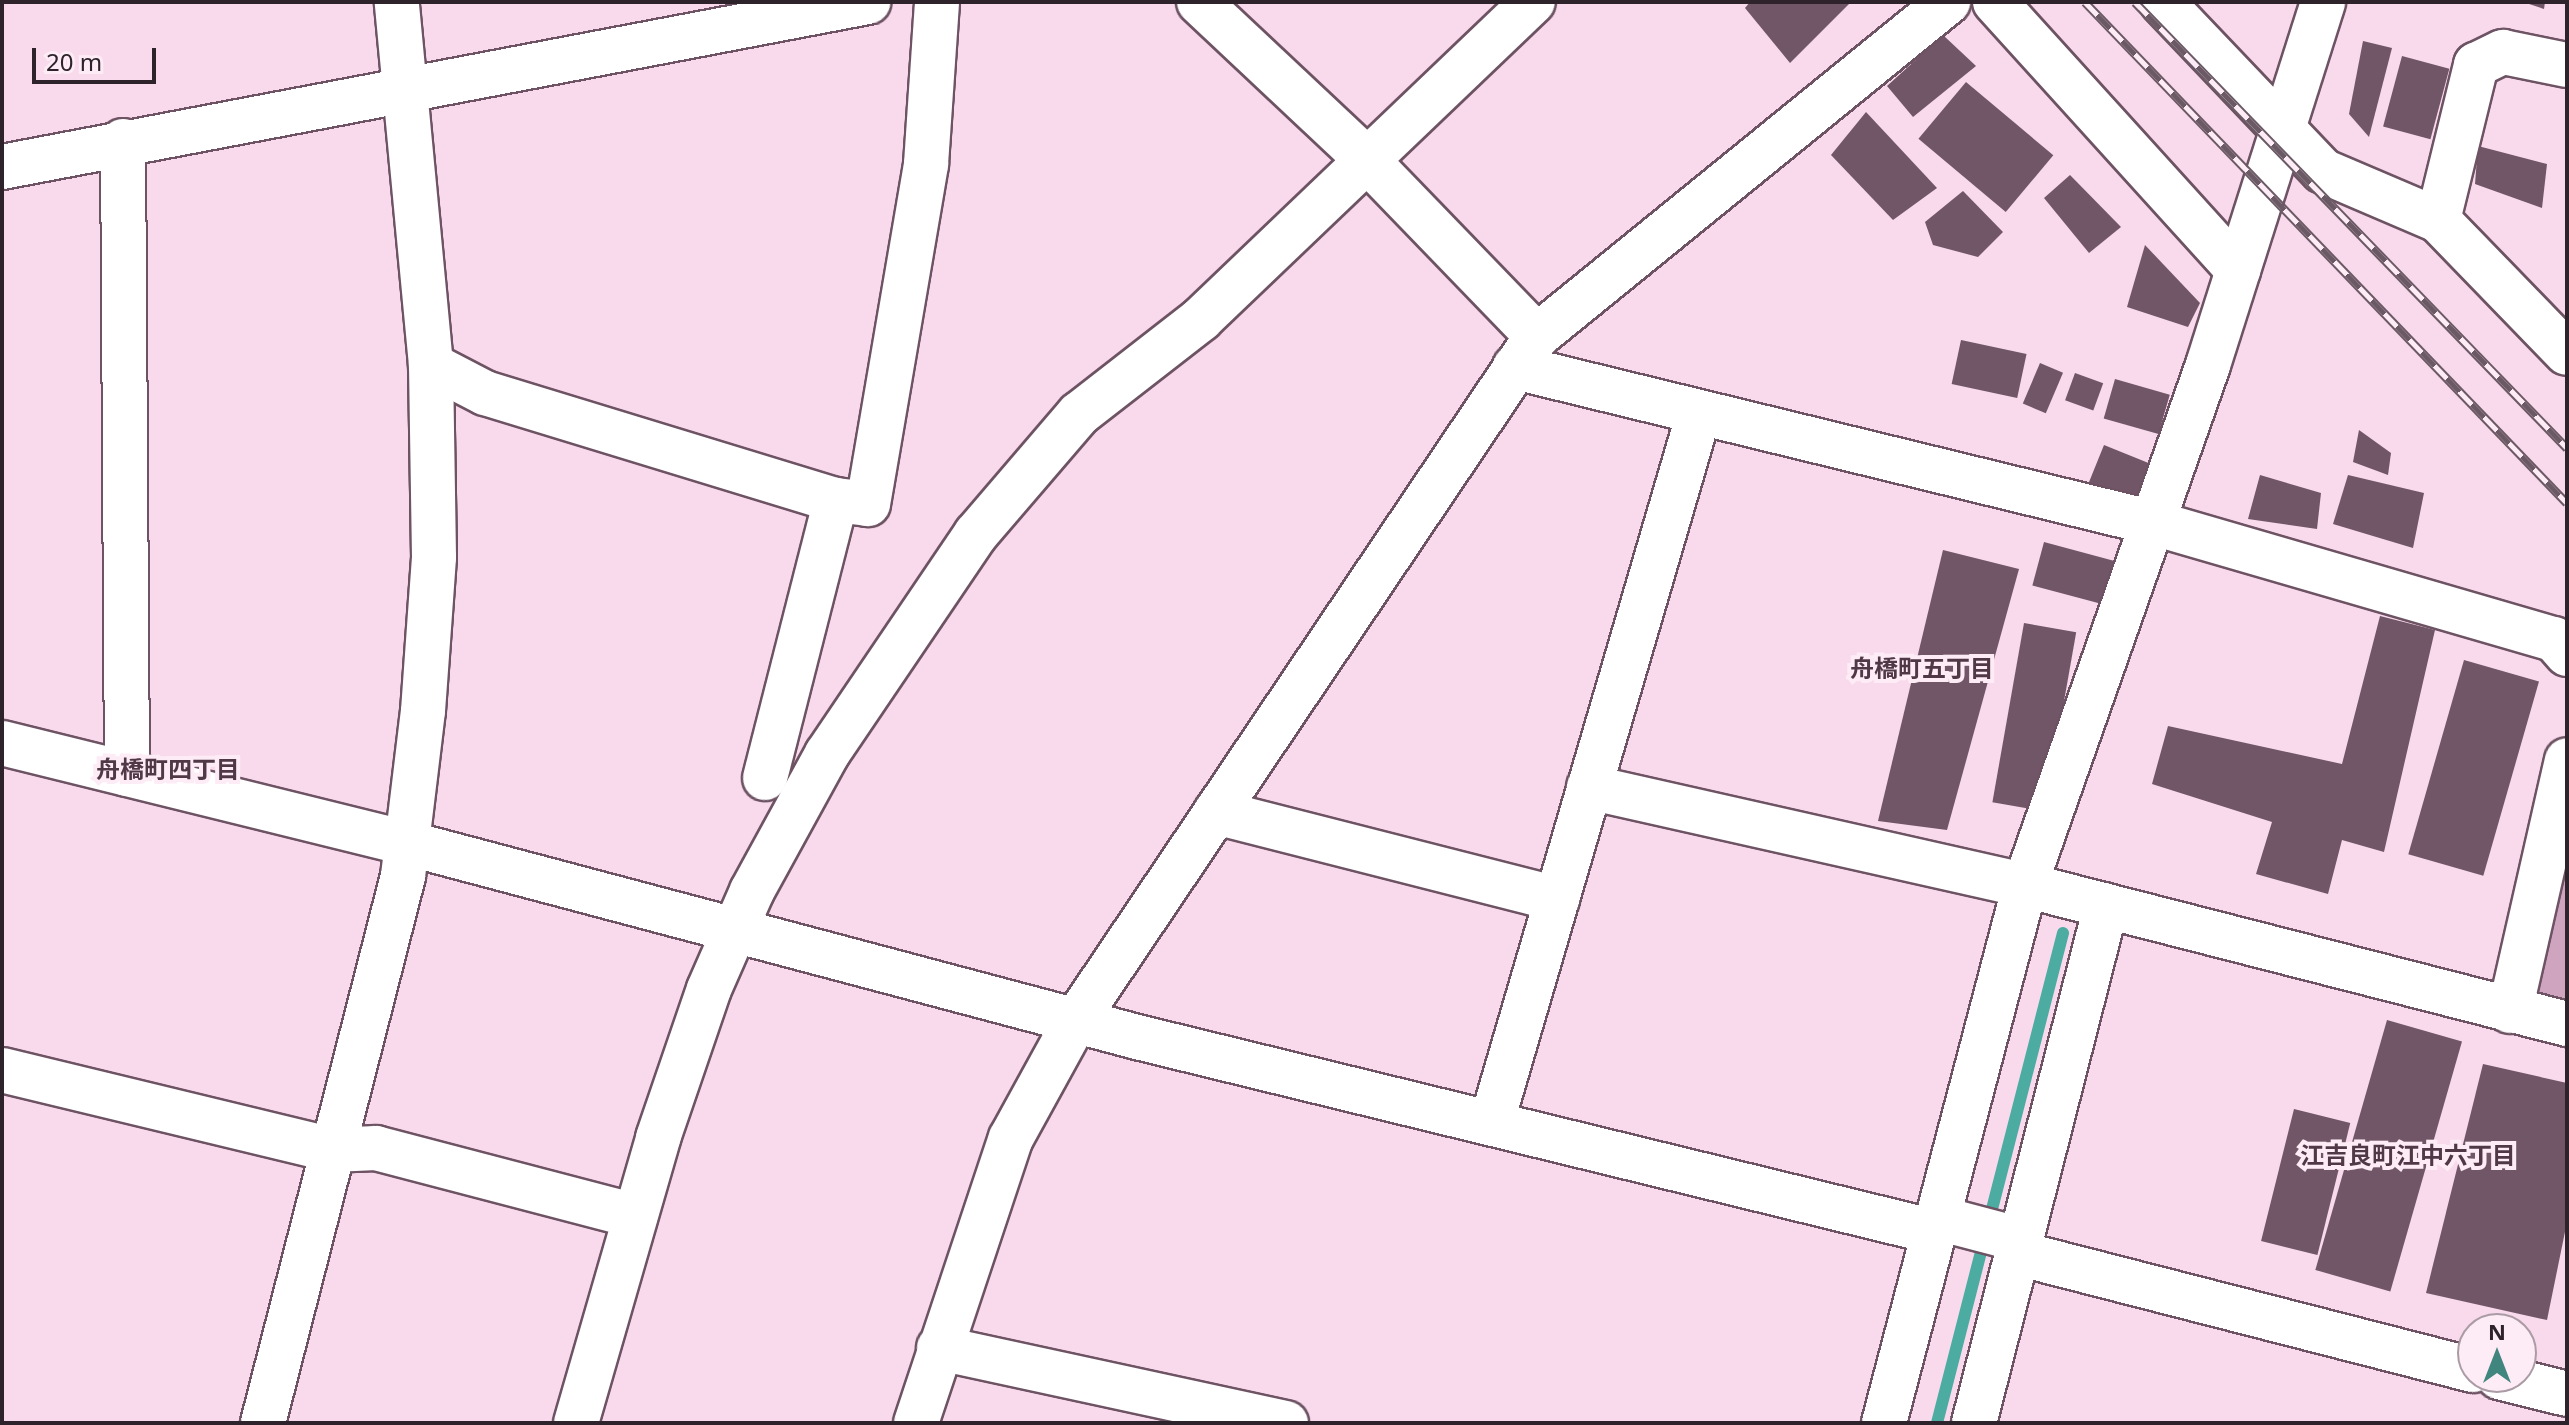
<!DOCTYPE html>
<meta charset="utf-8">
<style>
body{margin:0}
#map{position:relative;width:2569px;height:1425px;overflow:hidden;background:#f8daec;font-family:"Noto Sans","Noto Sans JP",sans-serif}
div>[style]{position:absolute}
.green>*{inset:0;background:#cfa4bf}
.stream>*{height:12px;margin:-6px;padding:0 6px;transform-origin:6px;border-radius:6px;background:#4caca2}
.building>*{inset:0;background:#705666;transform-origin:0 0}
.roads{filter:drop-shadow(2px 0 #6d5363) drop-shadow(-2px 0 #6d5363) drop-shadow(0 2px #6d5363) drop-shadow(0 -2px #6d5363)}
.minor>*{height:44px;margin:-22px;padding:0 22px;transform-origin:22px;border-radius:22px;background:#fff}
.rail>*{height:9px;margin-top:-4.5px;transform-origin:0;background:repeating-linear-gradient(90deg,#fdebf6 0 18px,#6b5a65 0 36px);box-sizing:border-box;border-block:2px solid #6b5a65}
span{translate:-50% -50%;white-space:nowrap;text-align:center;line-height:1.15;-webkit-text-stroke:8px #fdebf6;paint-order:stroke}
.neighbourhood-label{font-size:24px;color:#503847;font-weight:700}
.frame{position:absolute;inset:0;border:4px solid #2e232a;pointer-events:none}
.north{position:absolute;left:2457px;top:1313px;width:80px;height:80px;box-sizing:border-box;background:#fdebf6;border:2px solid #aa9ba4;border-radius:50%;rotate:0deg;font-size:22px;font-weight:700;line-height:32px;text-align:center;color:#2e232a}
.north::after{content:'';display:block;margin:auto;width:28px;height:36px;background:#40867f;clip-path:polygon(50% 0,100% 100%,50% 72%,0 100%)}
.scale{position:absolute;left:32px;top:48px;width:124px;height:36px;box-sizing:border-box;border:4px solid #2e232a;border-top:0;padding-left:10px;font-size:24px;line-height:28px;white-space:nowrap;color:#2e232a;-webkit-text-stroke:6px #fdebf6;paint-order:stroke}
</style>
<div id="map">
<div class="green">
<i style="clip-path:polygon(2567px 860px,2567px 1004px,2536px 996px)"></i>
</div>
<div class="stream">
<i style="left:1937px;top:1423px;width:506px;rotate:-75.58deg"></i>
</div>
<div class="building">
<i style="clip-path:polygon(1750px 2px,1851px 2px,1790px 63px,1745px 8px)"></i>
<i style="clip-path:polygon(2523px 2px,2545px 2px,2544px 9px)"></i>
<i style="clip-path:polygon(1943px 35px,1976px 66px,1913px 117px,1887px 86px)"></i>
<i style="clip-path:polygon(2363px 41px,2392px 48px,2369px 137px,2349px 114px)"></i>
<i style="left:2402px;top:56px;width:49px;height:73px;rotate:15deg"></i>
<i style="left:1966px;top:82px;width:114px;height:74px;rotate:40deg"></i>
<i style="clip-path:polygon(1866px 112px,1937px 188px,1893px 220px,1831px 155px)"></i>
<i style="clip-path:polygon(2478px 146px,2547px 164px,2542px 208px,2475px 184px)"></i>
<i style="clip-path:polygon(2070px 175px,2121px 227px,2089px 253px,2044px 198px)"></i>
<i style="clip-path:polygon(1963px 191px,2003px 232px,1978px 257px,1933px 245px,1925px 222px)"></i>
<i style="clip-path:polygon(2145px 245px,2200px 303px,2188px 327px,2127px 307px)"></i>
<i style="left:1961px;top:340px;width:67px;height:45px;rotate:12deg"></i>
<i style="left:2040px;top:363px;width:25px;height:44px;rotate:23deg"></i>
<i style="left:2075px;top:373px;width:30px;height:29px;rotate:20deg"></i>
<i style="left:2115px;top:379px;width:57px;height:41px;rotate:16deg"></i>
<i style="clip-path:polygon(2359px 430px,2391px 453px,2388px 475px,2353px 462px)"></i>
<i style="left:2104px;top:445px;width:52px;height:41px;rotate:22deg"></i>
<i style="clip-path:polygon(2260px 475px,2321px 493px,2317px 529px,2248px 519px)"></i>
<i style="clip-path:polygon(2348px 475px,2424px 493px,2413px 548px,2333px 524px)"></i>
<i style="left:2044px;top:542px;width:73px;height:45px;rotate:15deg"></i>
<i style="clip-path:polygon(1943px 550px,2019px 569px,1947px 830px,1878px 821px)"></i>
<i style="clip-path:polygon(2380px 616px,2435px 630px,2384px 852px,2342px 840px,2328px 894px,2256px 874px,2272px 822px,2152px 784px,2168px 726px,2342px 764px)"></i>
<i style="left:2024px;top:623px;width:53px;height:182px;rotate:10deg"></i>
<i style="left:2464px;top:660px;width:78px;height:202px;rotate:16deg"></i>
<i style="left:2387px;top:1020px;width:78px;height:260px;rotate:16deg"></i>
<i style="clip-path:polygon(2483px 1064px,2567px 1083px,2567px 1222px,2547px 1320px,2426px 1293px)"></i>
<i style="left:2294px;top:1109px;width:58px;height:136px;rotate:14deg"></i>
</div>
<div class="roads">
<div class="minor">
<i style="left:1199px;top:2px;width:228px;rotate:43.2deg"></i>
<i style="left:1365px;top:158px;width:248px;rotate:46deg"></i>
<i style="left:1995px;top:2px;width:362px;rotate:47.8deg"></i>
<i style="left:2162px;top:2px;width:233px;rotate:46.4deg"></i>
<i style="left:2323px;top:171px;width:125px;rotate:23.1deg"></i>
<i style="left:2438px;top:220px;width:185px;rotate:45.9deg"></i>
<i style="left:123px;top:141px;width:633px;rotate:89.64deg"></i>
<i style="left:2px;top:167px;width:882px;rotate:-10.79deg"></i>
<i style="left:2438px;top:220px;width:160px;rotate:-76.2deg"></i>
<i style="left:2476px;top:65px;width:30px;rotate:-26deg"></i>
<i style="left:2503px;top:52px;width:65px;rotate:11.5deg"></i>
<i style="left:431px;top:365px;width:61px;rotate:27.4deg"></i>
<i style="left:485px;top:393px;width:367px;rotate:17deg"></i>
<i style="left:836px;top:500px;width:32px;rotate:7deg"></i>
<i style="left:868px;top:504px;width:345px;rotate:-80.3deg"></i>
<i style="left:926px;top:164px;width:162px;rotate:-86.1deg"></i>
<i style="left:1515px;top:367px;width:658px;rotate:13.72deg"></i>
<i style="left:2154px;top:523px;width:416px;rotate:16.2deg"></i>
<i style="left:2554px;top:639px;width:20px;rotate:49deg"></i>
<i style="left:2px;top:743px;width:417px;rotate:13.9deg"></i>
<i style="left:407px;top:843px;width:755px;rotate:14.88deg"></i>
<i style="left:1137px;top:1037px;width:821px;rotate:13.73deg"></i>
<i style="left:765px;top:778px;width:287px;rotate:-75.7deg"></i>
<i style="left:1589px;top:787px;width:447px;rotate:12.7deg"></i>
<i style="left:2025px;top:885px;width:560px;rotate:14.38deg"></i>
<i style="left:1216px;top:812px;width:352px;rotate:14.3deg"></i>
<i style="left:2510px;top:1011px;width:257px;rotate:-77.2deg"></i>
<i style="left:2px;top:1070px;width:341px;rotate:13.6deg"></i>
<i style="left:333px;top:1150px;width:43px;rotate:-2.7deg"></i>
<i style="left:376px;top:1148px;width:268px;rotate:14.7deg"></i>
<i style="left:1492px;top:1121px;width:738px;rotate:-73.7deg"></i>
<i style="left:1938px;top:1218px;width:86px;rotate:14.8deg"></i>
<i style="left:2017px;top:1253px;width:471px;rotate:14.4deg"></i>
<i style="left:939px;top:1348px;width:355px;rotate:12.2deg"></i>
<i style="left:2499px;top:1377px;width:70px;rotate:14deg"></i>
<i style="left:263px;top:1423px;width:565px;rotate:-75.64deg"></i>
<i style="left:403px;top:876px;width:166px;rotate:-83.1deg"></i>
<i style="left:423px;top:711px;width:154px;rotate:-85.9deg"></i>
<i style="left:434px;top:557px;width:192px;rotate:-90.9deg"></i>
<i style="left:431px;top:365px;width:365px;rotate:-95.4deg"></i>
<i style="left:576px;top:1423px;width:297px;rotate:-73.9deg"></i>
<i style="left:658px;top:1138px;width:157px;rotate:-71.1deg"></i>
<i style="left:709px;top:989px;width:107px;rotate:-66.3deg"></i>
<i style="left:752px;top:891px;width:156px;rotate:-61.3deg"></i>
<i style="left:827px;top:754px;width:266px;rotate:-55.9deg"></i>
<i style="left:976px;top:534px;width:158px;rotate:-49.4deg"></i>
<i style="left:1079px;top:414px;width:155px;rotate:-37.9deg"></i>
<i style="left:1201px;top:319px;width:459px;rotate:-43.7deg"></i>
<i style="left:916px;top:1423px;width:300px;rotate:-71.6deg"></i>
<i style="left:1011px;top:1138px;width:135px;rotate:-61.2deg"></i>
<i style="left:1076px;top:1020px;width:825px;rotate:-56.02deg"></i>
<i style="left:1537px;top:336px;width:530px;rotate:-39.1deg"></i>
<i style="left:1884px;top:1423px;width:556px;rotate:-75.31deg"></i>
<i style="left:2025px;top:885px;width:551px;rotate:-70.61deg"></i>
<i style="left:2208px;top:365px;width:381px;rotate:-72.4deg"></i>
<i style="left:1974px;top:1423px;width:534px;rotate:-75.68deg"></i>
</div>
</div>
<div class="rail">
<i style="left:2085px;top:2px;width:695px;rotate:46.11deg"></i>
<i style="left:2135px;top:2px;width:621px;rotate:45.91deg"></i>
</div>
<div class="neighbourhood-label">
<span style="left:1922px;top:668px">舟橋町五丁目</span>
<span style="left:168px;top:769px">舟橋町四丁目</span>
<span style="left:2408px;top:1155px">江吉良町江中六丁目</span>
</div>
<div class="frame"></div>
<div class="north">N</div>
<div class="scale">20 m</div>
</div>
